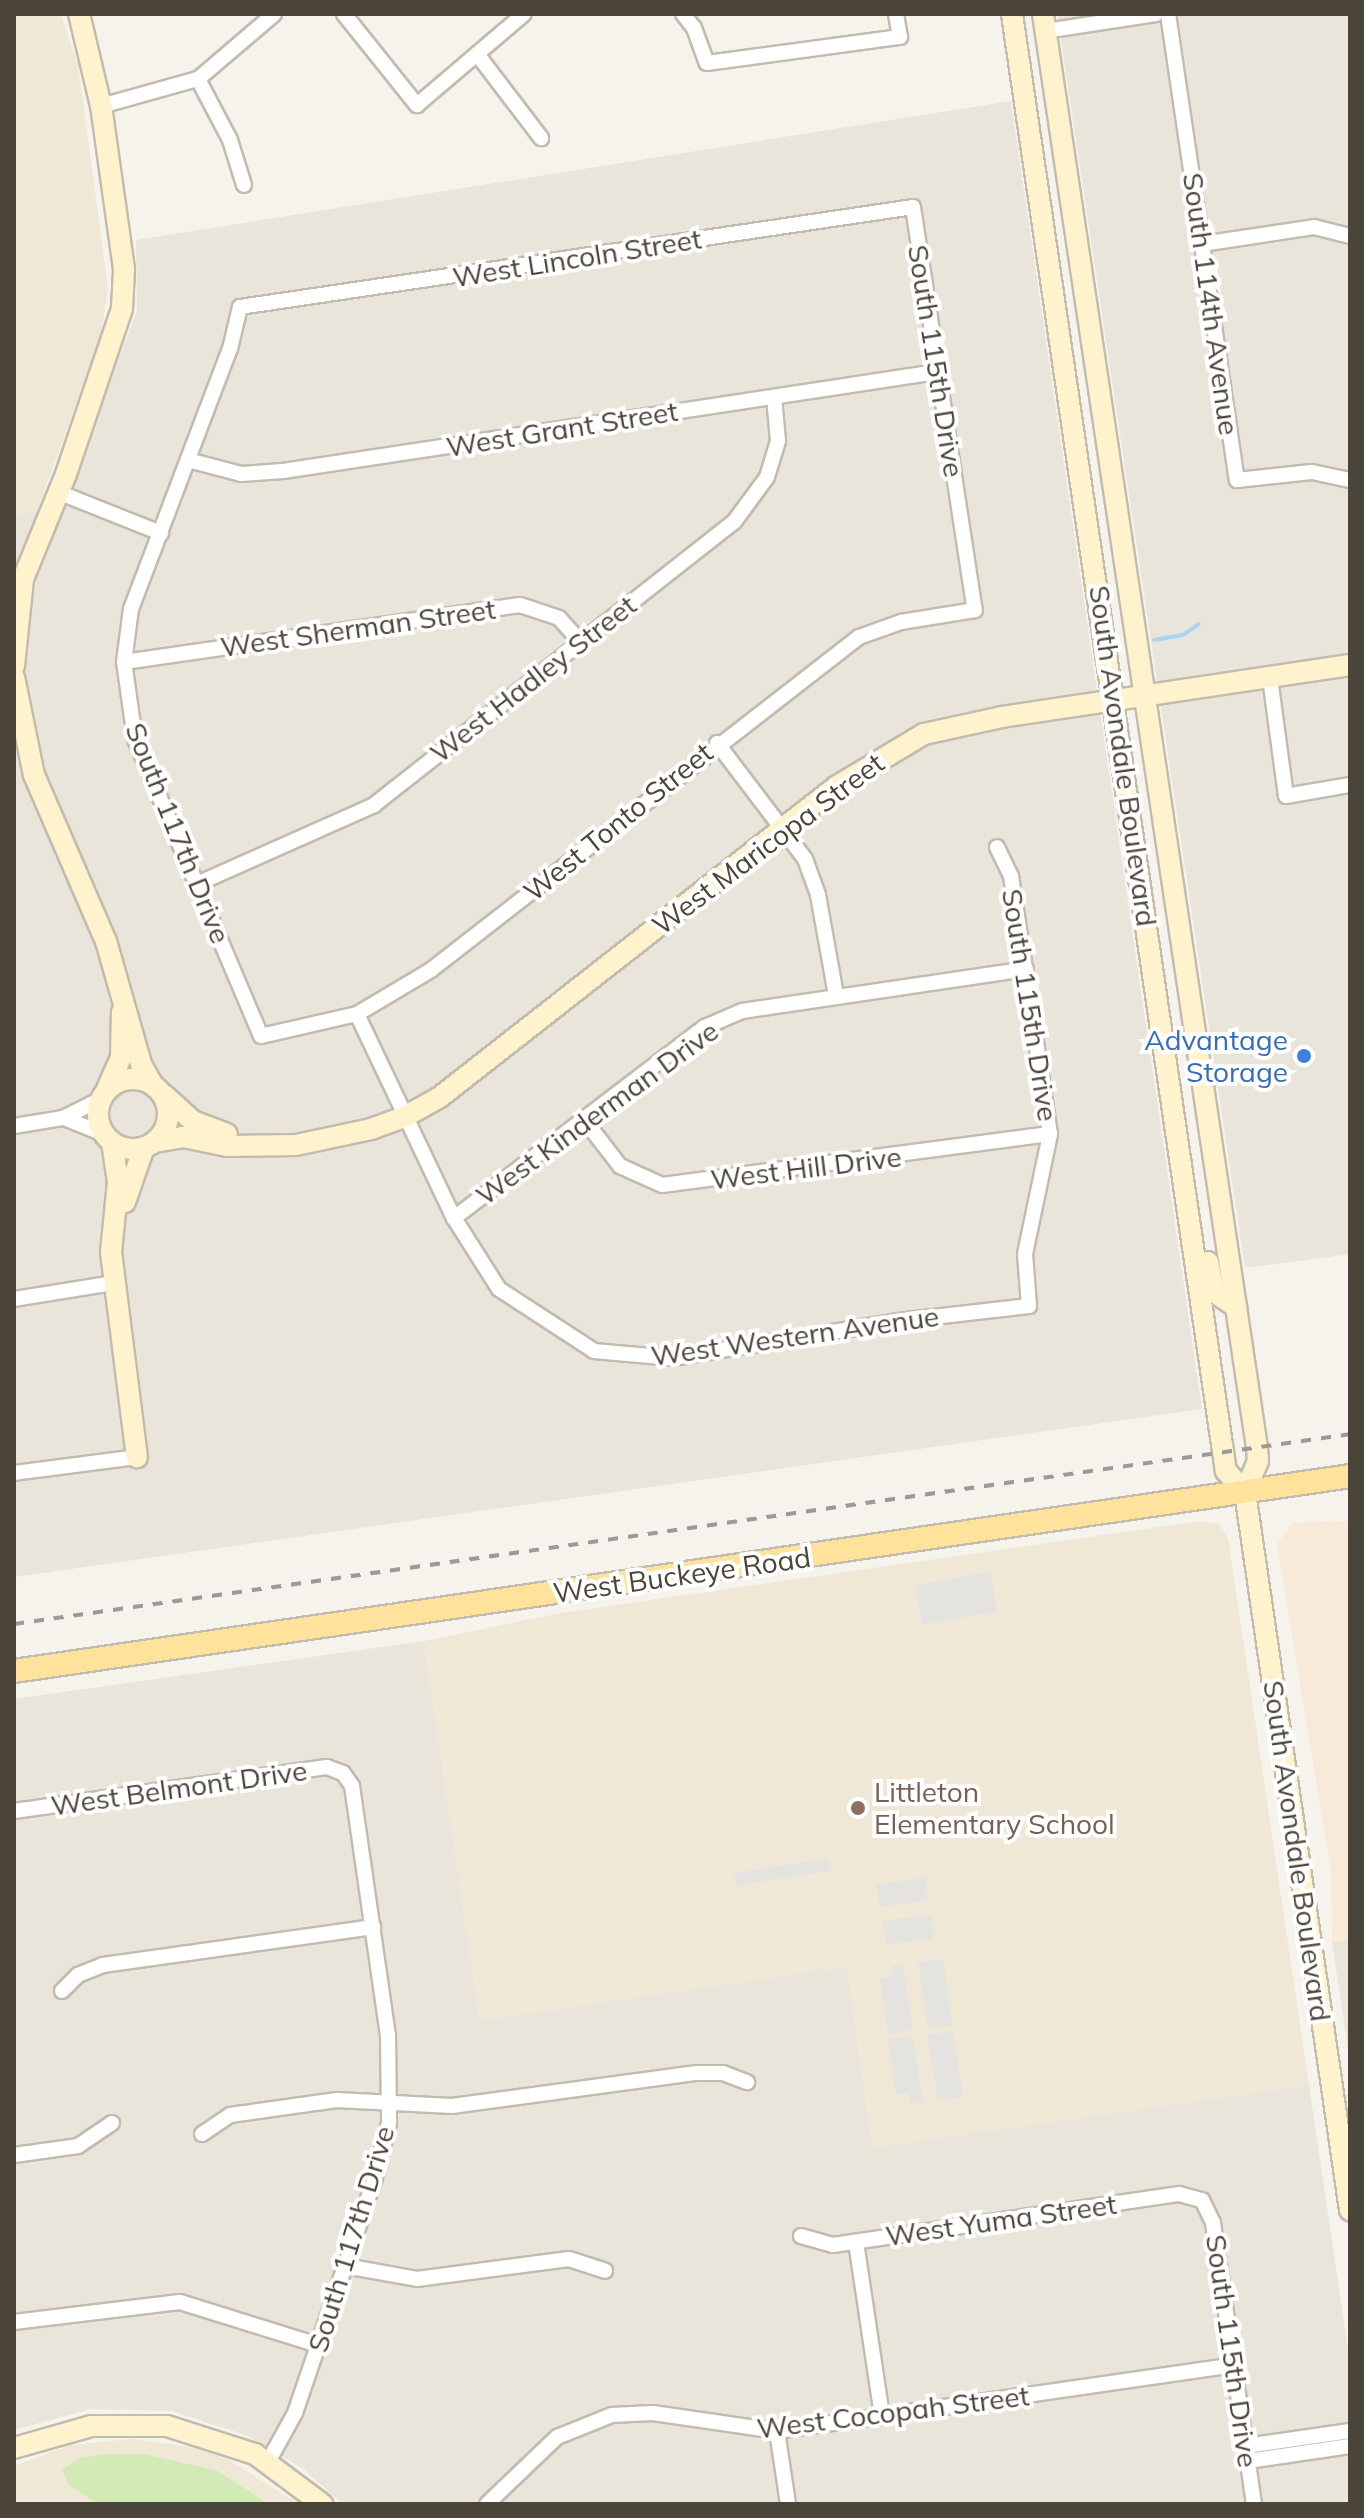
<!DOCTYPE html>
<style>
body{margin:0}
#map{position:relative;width:1364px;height:2518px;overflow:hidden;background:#f6f3ec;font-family:Mulish,sans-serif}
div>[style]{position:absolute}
.residential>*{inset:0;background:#eae5da}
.commercial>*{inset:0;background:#f7ead8}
.education>*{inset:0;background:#efe8d6}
.green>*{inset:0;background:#d2eab5}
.parking>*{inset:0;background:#e5e3e0;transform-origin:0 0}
.stream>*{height:4px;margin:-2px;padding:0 2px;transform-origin:2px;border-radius:2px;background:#a9d4f2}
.roads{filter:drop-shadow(2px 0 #c2bbae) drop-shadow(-2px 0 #c2bbae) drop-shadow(0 2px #c2bbae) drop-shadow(0 -2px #c2bbae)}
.street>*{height:14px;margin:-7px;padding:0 7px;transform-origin:7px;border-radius:7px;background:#fff}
.secondary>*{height:20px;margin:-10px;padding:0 10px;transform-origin:10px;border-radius:10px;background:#fff3cd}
.secondary>.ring{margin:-10px;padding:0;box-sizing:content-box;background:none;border:20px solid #fff3cd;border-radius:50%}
.primary>*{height:22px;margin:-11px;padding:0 11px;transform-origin:11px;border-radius:11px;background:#ffe39c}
.rail>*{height:4px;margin-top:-2px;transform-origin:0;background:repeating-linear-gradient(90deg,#9a9a9a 0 10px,transparent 0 20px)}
.dots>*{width:22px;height:22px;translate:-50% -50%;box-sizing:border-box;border:4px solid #fff;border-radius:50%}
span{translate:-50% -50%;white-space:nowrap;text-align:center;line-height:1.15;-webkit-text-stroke:8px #fff;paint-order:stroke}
.street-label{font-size:28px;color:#4b4439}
.shop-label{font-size:28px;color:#366cbe}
.right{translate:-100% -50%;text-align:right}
.education-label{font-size:28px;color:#785e54}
.left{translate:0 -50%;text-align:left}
.frame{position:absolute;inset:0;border:16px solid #4b4439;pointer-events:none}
</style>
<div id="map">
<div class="residential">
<i style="clip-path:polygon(1057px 14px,1350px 14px,1350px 1254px,1245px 1268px)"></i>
<i style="clip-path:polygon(1011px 101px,1202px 1409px,14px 1577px,14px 515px,37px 511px,60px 517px,137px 310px,136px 240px)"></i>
<i style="clip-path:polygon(424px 1641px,480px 2020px,847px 1966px,873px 2147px,1309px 2085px,1350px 2363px,1350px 2504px,343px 2504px,302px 2468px,248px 2436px,172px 2411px,91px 2409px,14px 2430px,14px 1699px)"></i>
<i style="clip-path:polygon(1350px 1939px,1350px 2061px,1332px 1942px)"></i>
</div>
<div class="commercial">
<i style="clip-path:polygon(1350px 1521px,1350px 1939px,1332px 1942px,1331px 1872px,1277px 1544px,1292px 1523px)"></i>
</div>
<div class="education">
<i style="clip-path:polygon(14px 14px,61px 14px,78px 65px,108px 289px,100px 340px,37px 511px,14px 515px)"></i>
<i style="clip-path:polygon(1201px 1521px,1219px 1524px,1228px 1538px,1309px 2085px,873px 2147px,847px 1966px,480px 2020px,424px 1641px,561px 1613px)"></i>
<i style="clip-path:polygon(132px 2439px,196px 2448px,229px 2460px,299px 2504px,14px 2504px,14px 2466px,70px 2445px)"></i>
</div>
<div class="green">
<i style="clip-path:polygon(110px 2454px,144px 2454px,218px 2471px,268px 2504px,98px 2504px,68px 2484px,62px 2470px,79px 2458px)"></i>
</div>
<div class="parking">
<i style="left:990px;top:1572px;width:40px;height:76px;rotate:80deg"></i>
<i style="left:828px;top:1858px;width:13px;height:95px;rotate:81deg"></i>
<i style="left:925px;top:1878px;width:23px;height:49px;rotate:83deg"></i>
<i style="left:931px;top:1915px;width:24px;height:49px;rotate:83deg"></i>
<i style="left:943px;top:1959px;width:67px;height:25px;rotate:82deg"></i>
<i style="clip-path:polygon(903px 1965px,913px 2030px,888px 2034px,880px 1979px,892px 1977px,891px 1966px)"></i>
<i style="left:953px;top:2031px;width:67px;height:26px;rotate:81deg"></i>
<i style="clip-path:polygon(913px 2036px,923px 2102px,910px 2104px,909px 2093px,896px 2095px,888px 2040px)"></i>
</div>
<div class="stream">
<i style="left:1154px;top:640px;width:29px;rotate:-10deg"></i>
<i style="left:1183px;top:635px;width:19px;rotate:-35deg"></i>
</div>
<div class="roads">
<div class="street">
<i style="left:344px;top:14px;width:117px;rotate:51.3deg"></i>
<i style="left:417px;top:105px;width:140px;rotate:-40.4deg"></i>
<i style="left:683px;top:14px;width:18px;rotate:52deg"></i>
<i style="left:694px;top:28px;width:37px;rotate:70deg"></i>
<i style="left:707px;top:63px;width:195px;rotate:-7.7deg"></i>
<i style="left:900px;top:37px;width:23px;rotate:-100deg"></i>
<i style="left:1168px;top:14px;width:471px;rotate:81.6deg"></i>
<i style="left:1237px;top:480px;width:75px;rotate:-6.1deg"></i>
<i style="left:1312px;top:472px;width:39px;rotate:12deg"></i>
<i style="left:1045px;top:31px;width:112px;rotate:-8.7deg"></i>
<i style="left:477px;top:54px;width:106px;rotate:52.7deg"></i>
<i style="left:198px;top:79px;width:69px;rotate:62.3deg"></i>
<i style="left:230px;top:140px;width:47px;rotate:72.7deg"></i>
<i style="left:101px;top:106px;width:101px;rotate:-15.6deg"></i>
<i style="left:198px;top:79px;width:100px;rotate:-40.5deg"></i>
<i style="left:913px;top:207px;width:408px;rotate:81.3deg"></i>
<i style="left:975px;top:610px;width:75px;rotate:170.8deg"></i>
<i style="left:901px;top:622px;width:45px;rotate:160.3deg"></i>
<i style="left:859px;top:637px;width:542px;rotate:142.12deg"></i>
<i style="left:431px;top:970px;width:86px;rotate:149.3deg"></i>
<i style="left:357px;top:1014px;width:98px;rotate:167.1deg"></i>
<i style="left:261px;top:1036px;width:323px;rotate:-113deg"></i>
<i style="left:135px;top:739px;width:78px;rotate:-98.1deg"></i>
<i style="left:124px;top:662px;width:53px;rotate:-82.5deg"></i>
<i style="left:131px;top:609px;width:278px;rotate:-69.2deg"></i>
<i style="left:230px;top:349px;width:43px;rotate:-76.6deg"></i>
<i style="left:240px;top:307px;width:680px;rotate:-8.45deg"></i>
<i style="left:1202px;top:244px;width:113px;rotate:-8.6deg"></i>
<i style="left:1314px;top:227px;width:37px;rotate:14deg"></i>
<i style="left:188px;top:460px;width:55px;rotate:14.8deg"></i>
<i style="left:241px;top:474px;width:42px;rotate:-4.1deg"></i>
<i style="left:283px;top:471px;width:661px;rotate:-8.61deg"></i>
<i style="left:58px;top:492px;width:111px;rotate:21.7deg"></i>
<i style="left:124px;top:662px;width:400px;rotate:-8.2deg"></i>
<i style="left:520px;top:605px;width:41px;rotate:18.4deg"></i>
<i style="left:559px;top:618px;width:31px;rotate:48deg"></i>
<i style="left:1270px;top:678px;width:119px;rotate:82.3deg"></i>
<i style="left:1286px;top:796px;width:65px;rotate:-9.8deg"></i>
<i style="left:717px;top:743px;width:146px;rotate:52.8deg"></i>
<i style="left:805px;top:859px;width:38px;rotate:70deg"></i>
<i style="left:818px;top:895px;width:102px;rotate:79.8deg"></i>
<i style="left:199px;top:883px;width:192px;rotate:-24deg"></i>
<i style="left:374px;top:805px;width:458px;rotate:-38.2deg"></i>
<i style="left:734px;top:522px;width:56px;rotate:-53.7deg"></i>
<i style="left:767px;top:477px;width:38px;rotate:-73deg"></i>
<i style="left:778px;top:441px;width:44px;rotate:-95.2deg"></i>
<i style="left:357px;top:1014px;width:226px;rotate:64.6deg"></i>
<i style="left:454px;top:1218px;width:84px;rotate:57.6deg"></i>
<i style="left:499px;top:1289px;width:113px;rotate:33.1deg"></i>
<i style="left:594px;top:1351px;width:79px;rotate:5.1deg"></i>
<i style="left:673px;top:1358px;width:228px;rotate:-9.3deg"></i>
<i style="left:898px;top:1321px;width:132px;rotate:-6.5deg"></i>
<i style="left:1029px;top:1306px;width:52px;rotate:-94.4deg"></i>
<i style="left:1025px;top:1254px;width:123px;rotate:-78.2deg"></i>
<i style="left:1050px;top:1134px;width:261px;rotate:-98.6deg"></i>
<i style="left:1011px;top:876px;width:32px;rotate:-116deg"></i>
<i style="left:64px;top:1118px;width:43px;rotate:21.8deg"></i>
<i style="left:586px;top:1122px;width:56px;rotate:52.3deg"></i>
<i style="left:620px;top:1166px;width:46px;rotate:24.3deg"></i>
<i style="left:662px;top:1185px;width:391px;rotate:-7.5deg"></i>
<i style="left:14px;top:1126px;width:50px;rotate:-9.3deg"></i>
<i style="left:63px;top:1118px;width:42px;rotate:-26.6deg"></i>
<i style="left:454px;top:1218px;width:315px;rotate:-37.3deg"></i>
<i style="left:705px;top:1027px;width:40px;rotate:-23.4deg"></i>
<i style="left:742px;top:1011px;width:287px;rotate:-8.4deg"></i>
<i style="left:14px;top:1299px;width:101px;rotate:-9.1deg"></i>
<i style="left:14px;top:1473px;width:124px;rotate:-7.4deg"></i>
<i style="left:14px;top:1811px;width:316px;rotate:-8deg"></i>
<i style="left:327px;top:1767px;width:17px;rotate:21deg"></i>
<i style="left:343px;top:1773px;width:16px;rotate:55deg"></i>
<i style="left:352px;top:1786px;width:252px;rotate:81.8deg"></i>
<i style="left:388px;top:2035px;width:88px;rotate:89.3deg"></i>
<i style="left:389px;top:2123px;width:57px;rotate:104.3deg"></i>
<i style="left:375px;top:2178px;width:248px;rotate:108.8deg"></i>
<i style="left:295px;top:2413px;width:56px;rotate:118.9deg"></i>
<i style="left:62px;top:1991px;width:23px;rotate:-45deg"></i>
<i style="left:78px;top:1975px;width:27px;rotate:-22deg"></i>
<i style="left:103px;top:1965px;width:273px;rotate:-8deg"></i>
<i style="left:202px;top:2134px;width:34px;rotate:-34deg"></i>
<i style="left:230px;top:2115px;width:108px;rotate:-8deg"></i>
<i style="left:337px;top:2100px;width:115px;rotate:3deg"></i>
<i style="left:452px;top:2106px;width:247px;rotate:-7.7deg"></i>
<i style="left:697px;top:2073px;width:26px"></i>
<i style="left:723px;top:2073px;width:26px;rotate:21deg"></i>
<i style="left:14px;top:2155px;width:65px;rotate:-8deg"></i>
<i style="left:78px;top:2146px;width:41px;rotate:-34.1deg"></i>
<i style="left:801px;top:2236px;width:33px;rotate:16deg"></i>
<i style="left:833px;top:2245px;width:350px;rotate:-8.4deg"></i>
<i style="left:1179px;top:2194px;width:24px;rotate:15deg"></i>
<i style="left:1202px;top:2200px;width:25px;rotate:64deg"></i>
<i style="left:1213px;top:2223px;width:284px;rotate:81.7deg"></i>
<i style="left:856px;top:2242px;width:177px;rotate:81.5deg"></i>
<i style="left:345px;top:2266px;width:73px;rotate:10.2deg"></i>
<i style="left:417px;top:2279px;width:153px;rotate:-7.5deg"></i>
<i style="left:569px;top:2259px;width:38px;rotate:18deg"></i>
<i style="left:14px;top:2322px;width:167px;rotate:-6.9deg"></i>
<i style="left:180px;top:2302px;width:145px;rotate:17.3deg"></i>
<i style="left:777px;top:2431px;width:74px;rotate:81.4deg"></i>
<i style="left:1246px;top:2446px;width:105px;rotate:-8.2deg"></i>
<i style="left:1248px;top:2461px;width:103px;rotate:-8.4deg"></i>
<i style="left:487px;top:2504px;width:97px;rotate:-43.7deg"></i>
<i style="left:557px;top:2437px;width:59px;rotate:-21.8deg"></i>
<i style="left:612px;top:2415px;width:41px;rotate:-2.8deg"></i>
<i style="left:653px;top:2413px;width:125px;rotate:8.3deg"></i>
<i style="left:777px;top:2431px;width:462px;rotate:-8.2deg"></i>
</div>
<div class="secondary">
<i style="left:1012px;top:14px;width:1445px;rotate:81.65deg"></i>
<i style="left:1222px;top:1444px;width:27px;rotate:82deg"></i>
<i style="left:1226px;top:1471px;width:28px;rotate:48deg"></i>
<i style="left:1043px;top:14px;width:1449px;rotate:81.51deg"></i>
<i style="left:1257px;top:1447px;width:14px;rotate:86deg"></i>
<i style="left:1258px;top:1461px;width:34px;rotate:113deg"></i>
<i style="left:1245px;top:1492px;width:726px;rotate:81.68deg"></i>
<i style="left:14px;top:666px;width:87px;rotate:-84.1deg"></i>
<i style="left:23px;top:579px;width:113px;rotate:-67.7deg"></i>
<i style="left:66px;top:474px;width:174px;rotate:-71.3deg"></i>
<i style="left:122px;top:309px;width:40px;rotate:-87.1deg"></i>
<i style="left:124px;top:269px;width:165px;rotate:-98deg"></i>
<i style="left:101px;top:106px;width:95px;rotate:-103.4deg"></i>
<i style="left:14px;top:677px;width:100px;rotate:78.5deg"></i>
<i style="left:34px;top:775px;width:181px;rotate:66.6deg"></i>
<i style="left:106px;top:941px;width:128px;rotate:74.1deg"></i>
<i style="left:141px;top:1064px;width:23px;rotate:61deg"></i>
<i class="ring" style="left:98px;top:1079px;width:50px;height:50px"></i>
<i style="left:107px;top:1089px;width:34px;rotate:-66deg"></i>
<i style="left:121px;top:1058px;width:46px;rotate:-88.8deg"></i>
<i style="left:164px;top:1095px;width:39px;rotate:42deg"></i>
<i style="left:193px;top:1121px;width:36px;rotate:21deg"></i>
<i style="left:112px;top:1142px;width:40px;rotate:81.5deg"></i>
<i style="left:118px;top:1182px;width:70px;rotate:95.7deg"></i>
<i style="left:111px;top:1252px;width:207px;rotate:82.8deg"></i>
<i style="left:155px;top:1142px;width:28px;rotate:-10deg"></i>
<i style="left:183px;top:1137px;width:45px;rotate:11.6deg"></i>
<i style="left:227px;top:1146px;width:69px;rotate:-0.8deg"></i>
<i style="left:296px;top:1145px;width:77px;rotate:-12deg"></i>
<i style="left:371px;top:1129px;width:37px;rotate:-20deg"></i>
<i style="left:406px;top:1116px;width:39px;rotate:-29deg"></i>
<i style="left:440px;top:1097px;width:504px;rotate:-38.07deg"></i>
<i style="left:837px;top:786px;width:101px;rotate:-30.9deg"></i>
<i style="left:924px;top:734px;width:80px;rotate:-12.3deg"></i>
<i style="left:1002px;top:717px;width:352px;rotate:-8.5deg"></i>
<i style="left:125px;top:1202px;width:58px;rotate:-70.9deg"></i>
<i style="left:1208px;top:1262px;width:31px;rotate:79deg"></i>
<i style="left:1214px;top:1292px;width:27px;rotate:34deg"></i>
<i style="left:14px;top:2448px;width:80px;rotate:-15.9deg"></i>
<i style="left:91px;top:2426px;width:76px"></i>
<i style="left:167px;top:2426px;width:92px;rotate:17.7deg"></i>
<i style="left:255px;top:2454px;width:84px;rotate:36.7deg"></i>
</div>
<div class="primary">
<i style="left:14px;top:1671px;width:1350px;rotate:-8.3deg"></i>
</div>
</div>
<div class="rail">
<i style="left:14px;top:1624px;width:1349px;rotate:-8.09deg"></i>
</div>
<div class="dots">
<i style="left:1304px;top:1056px;background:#3f7fe0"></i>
<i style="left:858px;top:1808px;background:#8d6e63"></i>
</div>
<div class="street-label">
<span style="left:577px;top:258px;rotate:-9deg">West Lincoln Street</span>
<span style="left:1211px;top:304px;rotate:82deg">South 114th Avenue</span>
<span style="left:936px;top:361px;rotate:81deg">South 115th Drive</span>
<span style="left:562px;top:429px;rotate:-9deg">West Grant Street</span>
<span style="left:358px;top:628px;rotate:-8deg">West Sherman Street</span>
<span style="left:533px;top:679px;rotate:-38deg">West Hadley Street</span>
<span style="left:1123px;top:756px;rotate:82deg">South Avondale Boulevard</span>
<span style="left:618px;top:822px;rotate:-39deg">West Tonto Street</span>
<span style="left:178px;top:833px;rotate:68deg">South 117th Drive</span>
<span style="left:768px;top:844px;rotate:-37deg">West Maricopa Street</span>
<span style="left:1030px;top:1005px;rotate:81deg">South 115th Drive</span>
<span style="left:597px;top:1113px;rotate:-36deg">West Kinderman Drive</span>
<span style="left:806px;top:1168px;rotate:-7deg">West Hill Drive</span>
<span style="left:795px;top:1336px;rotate:-8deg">West Western Avenue</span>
<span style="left:682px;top:1575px;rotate:-8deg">West Buckeye Road</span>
<span style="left:179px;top:1788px;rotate:-8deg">West Belmont Drive</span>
<span style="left:1297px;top:1851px;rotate:82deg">South Avondale Boulevard</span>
<span style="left:1001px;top:2220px;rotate:-8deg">West Yuma Street</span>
<span style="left:351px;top:2239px;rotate:-73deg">South 117th Drive</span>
<span style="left:1232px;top:2351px;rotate:82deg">South 115th Drive</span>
<span style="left:893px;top:2412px;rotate:-7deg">West Cocopah Street</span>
</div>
<div class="shop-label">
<span class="right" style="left:1288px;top:1056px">Advantage<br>Storage</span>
</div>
<div class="education-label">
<span class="left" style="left:874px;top:1808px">Littleton<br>Elementary School</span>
</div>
<div class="frame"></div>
</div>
